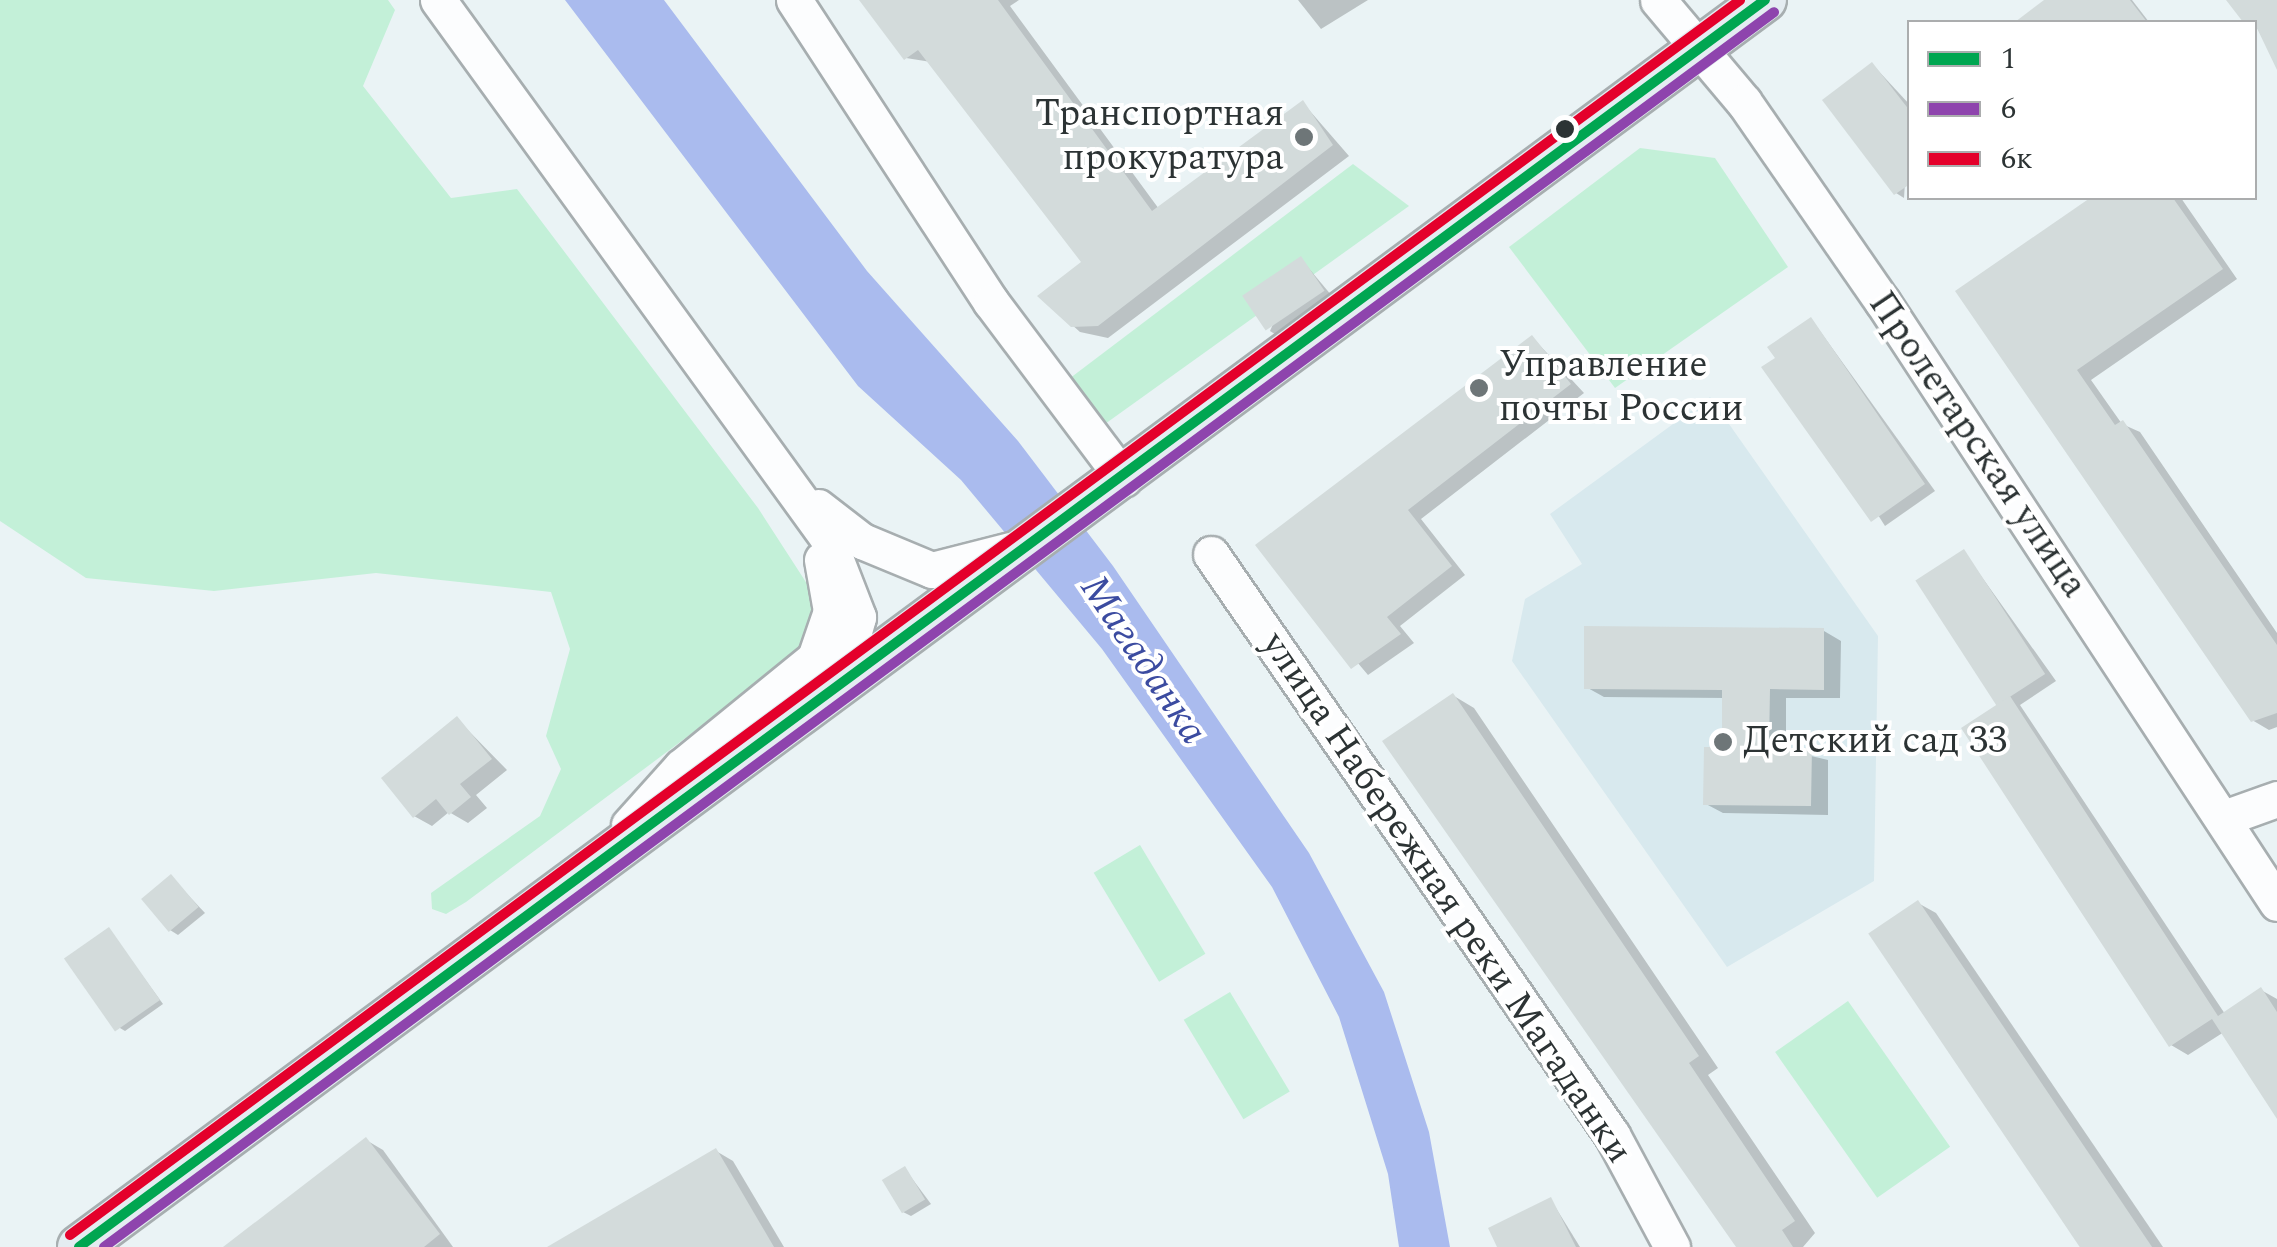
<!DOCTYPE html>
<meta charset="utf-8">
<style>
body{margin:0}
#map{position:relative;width:2277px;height:1247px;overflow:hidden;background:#eaf3f5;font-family:Spectral,serif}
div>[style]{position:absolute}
.built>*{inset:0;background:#d8e9ee}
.green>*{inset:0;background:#c3f0d8;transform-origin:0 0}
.water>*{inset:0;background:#abe}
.shadow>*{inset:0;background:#0003}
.building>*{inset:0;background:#d3dbdb;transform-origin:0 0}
.roads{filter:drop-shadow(2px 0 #a7aeb0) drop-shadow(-2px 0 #a7aeb0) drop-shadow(0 2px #a7aeb0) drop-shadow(0 -2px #a7aeb0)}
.minor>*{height:35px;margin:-17.5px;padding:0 17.5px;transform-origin:17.5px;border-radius:17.5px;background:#fcfdfe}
.major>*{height:42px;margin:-21px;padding:0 21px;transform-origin:21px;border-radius:21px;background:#e4ecf1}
.bus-1>*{height:10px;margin:-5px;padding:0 5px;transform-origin:5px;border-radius:5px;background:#00a651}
.bus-2>*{height:10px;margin:-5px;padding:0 5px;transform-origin:5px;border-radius:5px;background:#8e44ad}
.bus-3>*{height:10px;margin:-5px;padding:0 5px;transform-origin:5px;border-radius:5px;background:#e4002b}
.dots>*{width:28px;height:28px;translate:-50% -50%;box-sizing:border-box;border:5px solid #fff;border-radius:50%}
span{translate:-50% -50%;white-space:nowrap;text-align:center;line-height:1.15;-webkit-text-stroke:8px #fff;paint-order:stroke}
.poi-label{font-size:38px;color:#2c3334}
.right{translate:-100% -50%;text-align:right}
.left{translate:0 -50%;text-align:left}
.street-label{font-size:38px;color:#2c3334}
.water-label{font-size:40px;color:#3b4ba0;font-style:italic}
.legend{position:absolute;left:1907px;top:20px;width:350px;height:180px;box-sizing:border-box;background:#fff;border:2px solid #abadae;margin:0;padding:12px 18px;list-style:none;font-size:30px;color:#2c3334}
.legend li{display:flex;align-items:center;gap:20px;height:50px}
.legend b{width:50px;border:2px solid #abadae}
</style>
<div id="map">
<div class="built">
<i style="clip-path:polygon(1710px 397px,1878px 636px,1874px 881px,1727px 967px,1512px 661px,1525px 599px,1582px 564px,1550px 514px)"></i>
</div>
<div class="green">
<i style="clip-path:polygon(0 0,388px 0,395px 10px,363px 86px,451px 198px,517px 189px,758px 508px,813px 593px,810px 645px,466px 902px,446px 914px,432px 909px,431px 893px,540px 816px,561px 769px,546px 736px,570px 649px,551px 592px,376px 573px,214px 591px,86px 578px,0 521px)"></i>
<i style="clip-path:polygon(1640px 148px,1715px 158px,1788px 267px,1615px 388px,1509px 247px)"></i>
<i style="clip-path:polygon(1353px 164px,1409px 206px,1091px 434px,1057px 388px)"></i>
<i style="left:1140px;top:845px;width:127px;height:54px;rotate:59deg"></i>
<i style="left:1230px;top:992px;width:116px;height:54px;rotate:59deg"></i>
<i style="left:1848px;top:1001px;width:178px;height:89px;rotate:55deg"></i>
</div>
<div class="water">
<i style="clip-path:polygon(565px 0,664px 0,867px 271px,1018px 441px,1113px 566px,1309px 853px,1384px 992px,1429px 1132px,1450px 1247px,1399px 1247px,1388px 1174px,1339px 1017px,1272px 887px,1102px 649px,961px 480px,858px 386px)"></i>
</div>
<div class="shadow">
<i style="clip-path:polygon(863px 0,1019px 0,1010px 6px,1159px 209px,1303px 103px,1349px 156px,1108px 338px,1080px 332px,1041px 297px,1085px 262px,931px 62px,906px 58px)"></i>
<i style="clip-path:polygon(1298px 0,1368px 0,1321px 29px)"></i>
<i style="clip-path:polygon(2049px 0,2132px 0,2149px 22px,2019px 22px)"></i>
<i style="clip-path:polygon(2229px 0,2277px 0,2277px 65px,2254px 22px)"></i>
<i style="clip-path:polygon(1873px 65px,1910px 105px,1904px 198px,1896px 193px)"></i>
<i style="clip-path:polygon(2094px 198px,2181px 198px,2237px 279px,2091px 380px,2122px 424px,2140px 432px,2277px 633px,2277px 727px,2269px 730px,2252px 720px,1958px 292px)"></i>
<i style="clip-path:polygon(1301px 259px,1332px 296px,1278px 336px,1270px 331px)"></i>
<i style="clip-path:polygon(1812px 320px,1935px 491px,1885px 526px,1779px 359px)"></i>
<i style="clip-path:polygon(1533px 338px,1584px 393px,1421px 519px,1465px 575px,1400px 626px,1414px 643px,1368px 675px,1259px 546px)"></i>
<i style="clip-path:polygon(1964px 552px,2056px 681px,2020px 705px,2225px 1014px,2261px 990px,2277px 999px,2277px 1114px,2224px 1032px,2188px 1055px,2171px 1045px,2001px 705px)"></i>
<i style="clip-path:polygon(1824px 631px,1841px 641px,1840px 698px,1786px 698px,1786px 750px,1828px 760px,1828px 815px,1723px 813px,1706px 804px,1724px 750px,1725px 698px,1604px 697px,1586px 687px)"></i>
<i style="clip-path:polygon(1454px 696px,1474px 708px,1718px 1068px,1708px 1075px,1815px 1233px,1803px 1247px,1739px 1247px)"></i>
<i style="clip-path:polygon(458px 720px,507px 770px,476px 795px,487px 808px,468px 823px,449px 812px,432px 826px,414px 816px)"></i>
<i style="clip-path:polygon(171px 877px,205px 913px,178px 935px,170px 930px)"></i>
<i style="clip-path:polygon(1918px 903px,1936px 913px,2163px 1247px,2085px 1247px)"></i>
<i style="clip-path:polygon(109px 930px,163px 1004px,125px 1031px,120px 1028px)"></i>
<i style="clip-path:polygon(366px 1140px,383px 1150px,453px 1247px,228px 1247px)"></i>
<i style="clip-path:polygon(716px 1151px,733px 1161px,784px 1247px,552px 1247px)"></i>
<i style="clip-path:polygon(905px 1169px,931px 1204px,911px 1216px,903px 1212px)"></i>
<i style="clip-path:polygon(1551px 1200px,1580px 1247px,1500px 1247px)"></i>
</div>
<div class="building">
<i style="clip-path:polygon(859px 0,998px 0,1152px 211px,1303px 100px,1333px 145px,1098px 326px,1071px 327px,1037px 296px,1081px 262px,918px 50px,904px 60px)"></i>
<i style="clip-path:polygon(2044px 0,2130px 0,2147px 22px,2015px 22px)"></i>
<i style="clip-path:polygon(2226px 0,2277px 0,2277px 70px,2254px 22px,2243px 22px)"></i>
<i style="clip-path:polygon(1872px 62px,1910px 111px,1910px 184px,1894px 195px,1822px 100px)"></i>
<i style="clip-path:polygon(2090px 198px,2173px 198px,2223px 269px,2077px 370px,2115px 425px,2123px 420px,2277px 645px,2277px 713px,2251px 722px,1955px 291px)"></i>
<i style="left:1301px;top:256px;width:42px;height:71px;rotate:56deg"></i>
<i style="clip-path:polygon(1811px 317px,1925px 484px,1871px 522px,1761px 367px,1775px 358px,1767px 347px)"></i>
<i style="clip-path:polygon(1532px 335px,1571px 384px,1408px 510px,1452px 566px,1387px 617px,1401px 634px,1351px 669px,1255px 545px)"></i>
<i style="left:1964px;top:549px;width:149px;height:58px;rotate:57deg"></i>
<i style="clip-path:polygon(1584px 626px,1824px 628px,1824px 690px,1770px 689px,1769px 748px,1812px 748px,1811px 806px,1703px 805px,1704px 747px,1722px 747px,1722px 690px,1584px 689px)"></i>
<i style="clip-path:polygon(1453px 693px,1699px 1056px,1689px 1063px,1795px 1221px,1782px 1230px,1793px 1247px,1736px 1247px,1382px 741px)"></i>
<i style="clip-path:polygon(2010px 696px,2218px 1016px,2261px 987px,2277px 1012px,2277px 1119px,2212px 1019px,2169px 1047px,1961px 728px)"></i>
<i style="clip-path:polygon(457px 716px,492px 759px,460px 784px,471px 797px,449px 815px,436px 799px,413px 818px,381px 778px)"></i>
<i style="left:171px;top:874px;width:43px;height:39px;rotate:50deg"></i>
<i style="left:1918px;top:900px;width:420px;height:60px;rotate:56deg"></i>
<i style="left:109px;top:927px;width:89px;height:55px;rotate:55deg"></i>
<i style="clip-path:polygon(366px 1137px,440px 1234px,424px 1247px,223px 1247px)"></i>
<i style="clip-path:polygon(716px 1148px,774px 1247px,547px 1247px)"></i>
<i style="left:905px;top:1166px;width:39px;height:27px;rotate:59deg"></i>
<i style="clip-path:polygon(1551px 1197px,1576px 1247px,1497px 1247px,1488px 1228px)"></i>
</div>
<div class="roads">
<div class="minor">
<i style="left:438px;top:0;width:663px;rotate:54.08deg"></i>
<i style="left:827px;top:537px;width:86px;rotate:68.8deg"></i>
<i style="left:858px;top:617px;width:72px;rotate:105.4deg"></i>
<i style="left:794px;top:0;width:361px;rotate:56.9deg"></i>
<i style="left:991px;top:302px;width:221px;rotate:53.1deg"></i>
<i style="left:1658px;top:0;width:133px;rotate:49.9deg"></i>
<i style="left:1744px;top:102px;width:242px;rotate:55.3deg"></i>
<i style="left:1882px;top:301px;width:720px;rotate:56.73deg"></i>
<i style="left:818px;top:507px;width:56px;rotate:37.7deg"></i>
<i style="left:862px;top:541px;width:76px;rotate:22.5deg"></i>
<i style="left:932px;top:570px;width:81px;rotate:-14.4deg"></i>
<i style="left:1211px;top:554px;width:706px;rotate:55.39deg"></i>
<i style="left:1612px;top:1135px;width:127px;rotate:61.8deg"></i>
<i style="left:2224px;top:818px;width:56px;rotate:-19.7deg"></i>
<i style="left:629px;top:825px;width:78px;rotate:-48.1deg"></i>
<i style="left:681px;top:767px;width:173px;rotate:-39.1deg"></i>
<i style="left:815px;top:658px;width:50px;rotate:-71.2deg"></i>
<i style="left:831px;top:611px;width:52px;rotate:-100deg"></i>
</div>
<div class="major">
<i style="left:79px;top:1247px;width:2097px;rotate:-36.49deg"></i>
</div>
</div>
<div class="bus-1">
<i style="left:79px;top:1247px;width:2097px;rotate:-36.49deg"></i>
</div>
<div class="bus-2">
<i style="left:104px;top:1247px;width:2077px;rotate:-36.48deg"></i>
</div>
<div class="bus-3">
<i style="left:70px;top:1235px;width:2077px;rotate:-36.48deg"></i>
</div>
<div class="dots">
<i style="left:1565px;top:129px;background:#2c3334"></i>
<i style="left:1304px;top:137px;background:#6e7678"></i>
<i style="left:1479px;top:388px;background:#6e7678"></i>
<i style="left:1723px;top:742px;background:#6e7678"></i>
</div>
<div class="poi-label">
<span class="right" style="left:1284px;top:137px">Транспортная<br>прокуратура</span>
<span class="left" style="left:1499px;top:388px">Управление<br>почты России</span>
<span class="left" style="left:1743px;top:742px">Детский сад 33</span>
</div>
<div class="street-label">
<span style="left:1977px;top:445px;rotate:56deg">Пролетарская улица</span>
<span style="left:1446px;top:898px;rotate:56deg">улица Набережная реки Магаданки</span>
</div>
<div class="water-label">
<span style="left:1143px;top:660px;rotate:56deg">Магаданка</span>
</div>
<ul class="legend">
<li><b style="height:12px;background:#00a651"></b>1</li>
<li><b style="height:12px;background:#8e44ad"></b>6</li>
<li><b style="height:12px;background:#e4002b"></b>6к</li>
</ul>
</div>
